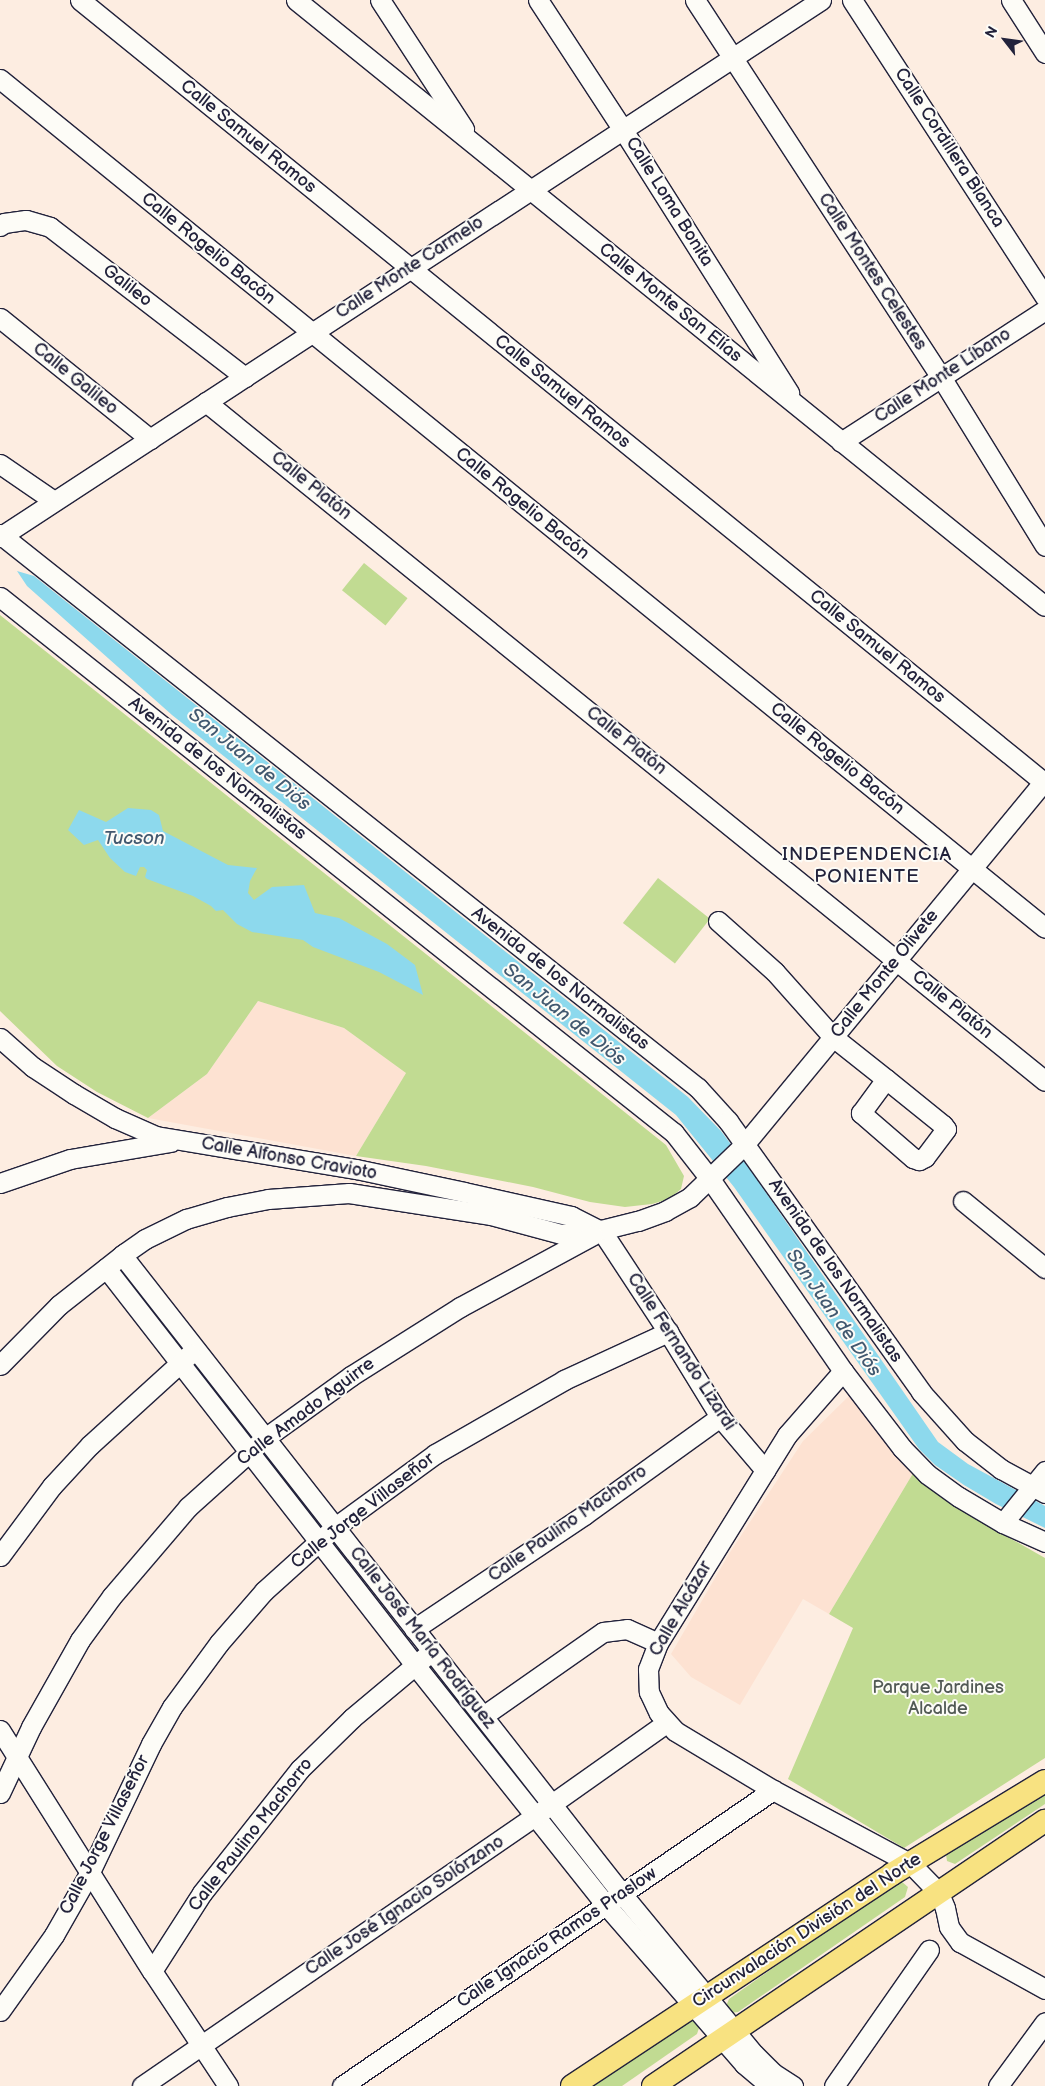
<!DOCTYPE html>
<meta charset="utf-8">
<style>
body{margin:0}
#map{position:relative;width:1045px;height:2086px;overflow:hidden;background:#fdede1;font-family:"Balsamiq Sans",sans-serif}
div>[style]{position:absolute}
.built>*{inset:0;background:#fde2d2}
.green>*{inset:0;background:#c1db92;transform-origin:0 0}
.water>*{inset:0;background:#8dd9ed}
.roads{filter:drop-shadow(1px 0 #22223b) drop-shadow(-1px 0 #22223b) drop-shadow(0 1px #22223b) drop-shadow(0 -1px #22223b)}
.minor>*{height:19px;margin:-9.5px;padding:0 9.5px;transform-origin:9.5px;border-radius:9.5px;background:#fdfcf7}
.major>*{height:22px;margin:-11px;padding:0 11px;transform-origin:11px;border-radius:11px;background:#f8e281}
span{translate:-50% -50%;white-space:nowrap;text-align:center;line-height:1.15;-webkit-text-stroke:4px #fdfcf7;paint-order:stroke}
.street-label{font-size:18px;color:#22223b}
.park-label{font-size:18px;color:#525a55}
.water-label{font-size:19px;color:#425970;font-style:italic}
.neighbourhood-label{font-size:19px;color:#22223b;letter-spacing:1px}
.north{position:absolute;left:980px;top:15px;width:50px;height:50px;-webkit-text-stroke:4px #fdfcf7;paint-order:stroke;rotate:300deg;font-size:14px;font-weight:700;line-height:20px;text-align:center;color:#22223b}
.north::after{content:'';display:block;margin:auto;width:18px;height:22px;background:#22223b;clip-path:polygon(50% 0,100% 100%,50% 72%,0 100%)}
</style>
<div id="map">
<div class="built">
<i style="clip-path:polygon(258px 1001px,344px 1028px,406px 1073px,356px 1156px,148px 1118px,207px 1074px)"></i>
<i style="clip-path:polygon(852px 1393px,915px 1470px,829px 1614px,803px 1599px,740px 1705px,691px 1677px,671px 1654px,729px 1554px,803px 1441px)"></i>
</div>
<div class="green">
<i style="left:364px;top:563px;width:56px;height:35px;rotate:39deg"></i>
<i style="clip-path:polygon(0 615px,666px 1145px,684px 1176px,681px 1189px,669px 1199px,652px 1204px,625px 1207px,590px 1202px,533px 1187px,426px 1166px,356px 1156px,406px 1073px,344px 1028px,258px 1001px,207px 1074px,148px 1118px,97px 1092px,57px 1066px,0 1011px)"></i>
<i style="left:658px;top:878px;width:66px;height:57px;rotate:38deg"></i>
<i style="clip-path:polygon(915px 1470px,960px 1510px,1045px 1558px,1045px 1758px,904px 1848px,788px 1779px,853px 1628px,829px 1614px)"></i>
<i style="clip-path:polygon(1045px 1792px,1045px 1804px,955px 1864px,947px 1861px,946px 1854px)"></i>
<i style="clip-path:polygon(901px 1881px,908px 1887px,905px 1897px,738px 2012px,731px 2013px,726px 2006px,729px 1999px,893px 1883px)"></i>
<i style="clip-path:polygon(695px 2020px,700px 2025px,697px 2034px,622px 2086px,594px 2086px,688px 2022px)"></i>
</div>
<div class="water">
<i style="clip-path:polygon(17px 571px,34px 576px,688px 1097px,721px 1131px,753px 1174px,938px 1442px,968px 1464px,1045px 1506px,1045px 1528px,996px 1504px,964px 1485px,935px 1465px,919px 1449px,734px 1187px,676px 1115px,172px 715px,27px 586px)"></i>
<i style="clip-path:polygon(128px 808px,151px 810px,159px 815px,163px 831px,228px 865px,257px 868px,250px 881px,248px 893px,254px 900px,272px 887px,304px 885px,315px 913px,339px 918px,387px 944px,415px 965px,423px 995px,379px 972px,313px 947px,303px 940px,252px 932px,237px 924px,223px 910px,216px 911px,211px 906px,193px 896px,147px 879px,145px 877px,147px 870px,144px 867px,140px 867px,136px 876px,125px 872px,110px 858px,98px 840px,84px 845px,68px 830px,79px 810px,106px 822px)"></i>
</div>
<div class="roads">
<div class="minor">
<i style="left:80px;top:0;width:1243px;rotate:39.06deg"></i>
<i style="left:296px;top:0;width:963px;rotate:38.98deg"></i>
<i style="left:380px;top:0;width:154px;rotate:56.9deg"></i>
<i style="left:538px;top:0;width:155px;rotate:56.8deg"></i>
<i style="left:623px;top:130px;width:311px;rotate:57.7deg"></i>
<i style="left:695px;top:0;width:450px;rotate:56.9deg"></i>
<i style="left:941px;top:377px;width:198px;rotate:58.4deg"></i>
<i style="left:852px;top:0;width:354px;rotate:57deg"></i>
<i style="left:1011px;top:0;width:63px;rotate:57.3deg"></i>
<i style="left:0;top:79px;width:1346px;rotate:39.09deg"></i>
<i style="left:0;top:226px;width:5px;rotate:-37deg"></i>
<i style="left:4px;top:223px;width:22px;rotate:-8deg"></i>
<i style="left:26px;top:220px;width:25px;rotate:16deg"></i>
<i style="left:50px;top:227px;width:246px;rotate:37.6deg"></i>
<i style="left:0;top:318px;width:193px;rotate:38.9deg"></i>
<i style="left:206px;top:402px;width:1079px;rotate:38.98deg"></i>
<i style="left:841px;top:442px;width:243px;rotate:-32.9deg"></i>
<i style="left:0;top:464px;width:65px;rotate:34.4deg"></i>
<i style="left:0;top:534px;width:891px;rotate:38.44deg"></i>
<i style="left:698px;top:1088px;width:45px;rotate:47.7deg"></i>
<i style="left:728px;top:1121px;width:333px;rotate:54.5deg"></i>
<i style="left:921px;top:1392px;width:66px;rotate:48.1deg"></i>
<i style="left:965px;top:1441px;width:46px;rotate:37.9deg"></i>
<i style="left:1001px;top:1469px;width:50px;rotate:28.6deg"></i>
<i style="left:0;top:537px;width:981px;rotate:-33.19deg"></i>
<i style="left:0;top:597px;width:861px;rotate:38.49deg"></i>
<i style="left:674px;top:1133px;width:58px;rotate:52deg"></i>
<i style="left:710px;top:1179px;width:234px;rotate:55.3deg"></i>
<i style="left:843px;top:1371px;width:97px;rotate:52.5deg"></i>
<i style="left:902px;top:1448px;width:36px;rotate:46deg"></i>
<i style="left:927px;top:1474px;width:39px;rotate:36deg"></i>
<i style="left:959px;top:1497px;width:51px;rotate:30.6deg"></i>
<i style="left:1003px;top:1523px;width:46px;rotate:24.3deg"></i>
<i style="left:718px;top:921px;width:76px;rotate:41.8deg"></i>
<i style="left:775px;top:972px;width:87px;rotate:48.3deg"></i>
<i style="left:833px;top:1037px;width:68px;rotate:38.4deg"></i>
<i style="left:886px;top:1079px;width:73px;rotate:38.9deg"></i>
<i style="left:943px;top:1125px;width:5px;rotate:53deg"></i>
<i style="left:946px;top:1129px;width:35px;rotate:127deg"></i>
<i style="left:925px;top:1157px;width:7px;rotate:153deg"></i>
<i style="left:919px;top:1160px;width:6px;rotate:-162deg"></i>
<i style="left:913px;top:1158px;width:69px;rotate:-139.1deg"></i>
<i style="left:861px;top:1113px;width:42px;rotate:-53.7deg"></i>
<i style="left:0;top:1038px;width:44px;rotate:41.3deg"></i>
<i style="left:33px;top:1067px;width:49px;rotate:33.4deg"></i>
<i style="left:74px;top:1094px;width:48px;rotate:30.3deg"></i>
<i style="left:115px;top:1118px;width:45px;rotate:23.7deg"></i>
<i style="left:156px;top:1136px;width:203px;rotate:9.4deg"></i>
<i style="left:356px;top:1169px;width:110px;rotate:12deg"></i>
<i style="left:464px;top:1192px;width:110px;rotate:12.6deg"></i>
<i style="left:571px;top:1216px;width:31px;rotate:27deg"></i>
<i style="left:0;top:1183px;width:74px;rotate:-18.9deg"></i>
<i style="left:70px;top:1159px;width:102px;rotate:-9.6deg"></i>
<i style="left:963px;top:1201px;width:106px;rotate:39.3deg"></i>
<i style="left:601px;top:1230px;width:122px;rotate:56.7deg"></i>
<i style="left:668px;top:1332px;width:100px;rotate:58.5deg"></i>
<i style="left:720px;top:1417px;width:70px;rotate:49.7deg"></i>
<i style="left:122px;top:1255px;width:811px;rotate:51.96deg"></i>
<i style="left:622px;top:1894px;width:207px;rotate:50.5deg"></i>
<i style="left:754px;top:2054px;width:27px;rotate:45deg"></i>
<i style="left:773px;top:2073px;width:24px;rotate:33deg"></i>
<i style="left:106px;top:1268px;width:503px;rotate:52.11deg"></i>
<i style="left:415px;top:1665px;width:307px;rotate:51.5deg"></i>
<i style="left:606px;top:1905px;width:211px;rotate:49deg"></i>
<i style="left:744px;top:2064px;width:34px;rotate:40deg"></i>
<i style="left:0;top:1365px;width:84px;rotate:-45.5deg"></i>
<i style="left:59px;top:1305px;width:84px;rotate:-38.2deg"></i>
<i style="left:125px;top:1253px;width:24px;rotate:-35deg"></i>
<i style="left:145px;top:1239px;width:46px;rotate:-26deg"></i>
<i style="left:186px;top:1219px;width:43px;rotate:-16.3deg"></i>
<i style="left:227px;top:1207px;width:42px;rotate:-11deg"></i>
<i style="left:268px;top:1199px;width:81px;rotate:-4.2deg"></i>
<i style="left:349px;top:1193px;width:144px;rotate:8.8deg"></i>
<i style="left:491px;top:1215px;width:73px;rotate:15.2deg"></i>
<i style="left:561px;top:1234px;width:40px;rotate:-5.7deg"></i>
<i style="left:601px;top:1230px;width:38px;rotate:-14deg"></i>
<i style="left:638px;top:1221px;width:29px;rotate:-20deg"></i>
<i style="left:665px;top:1211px;width:29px;rotate:-29deg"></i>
<i style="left:690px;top:1197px;width:75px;rotate:-43.9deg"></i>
<i style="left:744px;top:1145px;width:473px;rotate:-50.5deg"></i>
<i style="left:843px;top:1371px;width:85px;rotate:131.2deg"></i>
<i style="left:787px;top:1435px;width:245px;rotate:121.8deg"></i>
<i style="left:658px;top:1643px;width:28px;rotate:111deg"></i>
<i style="left:648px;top:1669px;width:23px;rotate:88deg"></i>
<i style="left:649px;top:1692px;width:23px;rotate:65deg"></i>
<i style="left:659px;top:1713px;width:24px;rotate:48deg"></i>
<i style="left:675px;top:1731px;width:114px;rotate:31deg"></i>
<i style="left:773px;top:1790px;width:155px;rotate:28.1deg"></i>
<i style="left:910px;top:1863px;width:42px;rotate:46deg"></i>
<i style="left:939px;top:1893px;width:16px;rotate:68deg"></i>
<i style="left:945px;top:1908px;width:19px;rotate:78deg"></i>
<i style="left:949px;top:1927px;width:19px;rotate:54deg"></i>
<i style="left:960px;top:1942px;width:97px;rotate:28.9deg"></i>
<i style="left:1003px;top:1523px;width:67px;rotate:-51.1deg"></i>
<i style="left:0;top:1556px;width:87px;rotate:-53.4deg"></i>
<i style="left:52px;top:1486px;width:56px;rotate:-47.2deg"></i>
<i style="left:90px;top:1445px;width:135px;rotate:-42.3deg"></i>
<i style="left:414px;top:1629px;width:205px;rotate:-33.8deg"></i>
<i style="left:584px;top:1515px;width:168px;rotate:-35.8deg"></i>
<i style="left:483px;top:1716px;width:146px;rotate:-35deg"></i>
<i style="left:603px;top:1632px;width:24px;rotate:-7deg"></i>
<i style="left:627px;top:1629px;width:34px;rotate:24deg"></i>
<i style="left:0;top:1730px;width:285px;rotate:57.8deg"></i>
<i style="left:152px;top:1971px;width:138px;rotate:56.5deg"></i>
<i style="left:0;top:1793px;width:73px;rotate:-64.8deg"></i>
<i style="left:31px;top:1727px;width:100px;rotate:-60.6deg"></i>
<i style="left:80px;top:1640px;width:54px;rotate:-54deg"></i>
<i style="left:112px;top:1596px;width:117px;rotate:-49.5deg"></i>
<i style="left:188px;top:1507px;width:103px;rotate:-41.9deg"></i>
<i style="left:265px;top:1438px;width:106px;rotate:-35.8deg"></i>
<i style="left:351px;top:1376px;width:129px;rotate:-32.3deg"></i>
<i style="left:460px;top:1307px;width:151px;rotate:-28.4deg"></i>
<i style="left:152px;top:1971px;width:93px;rotate:-57.3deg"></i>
<i style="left:202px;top:1893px;width:158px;rotate:-51.7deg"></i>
<i style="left:300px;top:1769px;width:73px;rotate:-44.4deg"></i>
<i style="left:352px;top:1718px;width:95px;rotate:-39.9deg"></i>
<i style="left:0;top:2011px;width:93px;rotate:-54.6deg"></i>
<i style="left:54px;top:1935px;width:73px;rotate:-60.3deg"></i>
<i style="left:90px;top:1872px;width:142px;rotate:-64.5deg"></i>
<i style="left:151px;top:1744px;width:43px;rotate:-60.4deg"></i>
<i style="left:172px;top:1707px;width:79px;rotate:-53.7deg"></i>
<i style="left:219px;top:1643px;width:69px;rotate:-49.1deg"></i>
<i style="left:264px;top:1591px;width:96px;rotate:-42deg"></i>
<i style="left:335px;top:1527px;width:124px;rotate:-36.1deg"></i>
<i style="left:435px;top:1454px;width:149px;rotate:-29.8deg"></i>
<i style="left:564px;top:1380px;width:115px;rotate:-24.8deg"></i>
<i style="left:142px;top:2086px;width:478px;rotate:-34.5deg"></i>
<i style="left:536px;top:1815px;width:159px;rotate:-35.3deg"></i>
<i style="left:342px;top:2086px;width:523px;rotate:-34.48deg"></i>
<i style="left:834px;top:2086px;width:166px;rotate:-55.1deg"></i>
<i style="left:998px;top:2086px;width:79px;rotate:-53.7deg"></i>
</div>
<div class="major">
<i style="left:572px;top:2086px;width:384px;rotate:-33.5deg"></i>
<i style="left:892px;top:1874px;width:179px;rotate:-31.3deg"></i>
<i style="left:653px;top:2086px;width:473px;rotate:-34.1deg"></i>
</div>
</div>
<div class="street-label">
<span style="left:248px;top:137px;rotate:39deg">Calle Samuel Ramos</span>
<span style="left:949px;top:148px;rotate:57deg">Calle Cordillera Blanca</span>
<span style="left:669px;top:202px;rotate:58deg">Calle Loma Bonita</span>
<span style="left:208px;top:249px;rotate:39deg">Calle Rogelio Bacón</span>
<span style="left:410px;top:268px;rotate:-33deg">Calle Monte Carmelo</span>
<span style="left:872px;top:272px;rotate:57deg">Calle Montes Celestes</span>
<span style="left:127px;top:286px;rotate:38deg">Galileo</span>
<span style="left:670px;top:303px;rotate:39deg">Calle Monte San Elías</span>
<span style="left:943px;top:376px;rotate:-33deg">Calle Monte Líbano</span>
<span style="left:75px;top:379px;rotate:39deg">Calle Galileo</span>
<span style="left:562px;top:392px;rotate:39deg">Calle Samuel Ramos</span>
<span style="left:311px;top:486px;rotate:39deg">Calle Platón</span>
<span style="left:522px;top:504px;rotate:39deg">Calle Rogelio Bacón</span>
<span style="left:877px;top:647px;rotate:39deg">Calle Samuel Ramos</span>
<span style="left:626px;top:741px;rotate:39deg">Calle Platón</span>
<span style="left:837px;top:759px;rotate:39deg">Calle Rogelio Bacón</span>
<span style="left:217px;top:769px;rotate:38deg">Avenida de los Normalistas</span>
<span style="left:885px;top:974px;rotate:-51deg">Calle Monte Olivete</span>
<span style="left:560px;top:979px;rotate:38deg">Avenida de los Normalistas</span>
<span style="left:952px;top:1005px;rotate:39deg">Calle Platón</span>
<span style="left:289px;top:1159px;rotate:10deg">Calle Alfonso Cravioto</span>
<span style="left:835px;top:1271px;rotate:55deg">Avenida de los Normalistas</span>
<span style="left:681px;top:1352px;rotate:57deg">Calle Fernando Lizardi</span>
<span style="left:306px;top:1412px;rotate:-37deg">Calle Amado Aguirre</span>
<span style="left:363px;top:1511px;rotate:-38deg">Calle Jorge Villaseñor</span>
<span style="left:568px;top:1524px;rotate:-35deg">Calle Paulino Machorro</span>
<span style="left:681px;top:1609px;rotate:-60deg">Calle Alcázar</span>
<span style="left:422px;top:1638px;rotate:52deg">Calle José María Rodríguez</span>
<span style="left:105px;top:1835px;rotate:-63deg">Calle Jorge Villaseñor</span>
<span style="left:251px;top:1835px;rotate:-52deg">Calle Paulino Machorro</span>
<span style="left:405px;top:1906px;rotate:-34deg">Calle José Ignacio Solórzano</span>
<span style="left:807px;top:1931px;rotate:-33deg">Circunvalación División del Norte</span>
<span style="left:557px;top:1938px;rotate:-34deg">Calle Ignacio Ramos Praslow</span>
</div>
<div class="park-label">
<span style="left:938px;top:1699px">Parque Jardines<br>Alcalde</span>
</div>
<div class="water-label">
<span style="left:249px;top:760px;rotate:39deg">San Juan de Diós</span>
<span style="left:134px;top:839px">Tucson</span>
<span style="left:564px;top:1015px;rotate:39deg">San Juan de Diós</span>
<span style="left:833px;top:1313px;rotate:55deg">San Juan de Diós</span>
</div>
<div class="neighbourhood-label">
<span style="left:867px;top:866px">INDEPENDENCIA<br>PONIENTE</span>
</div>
<div class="north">N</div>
</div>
